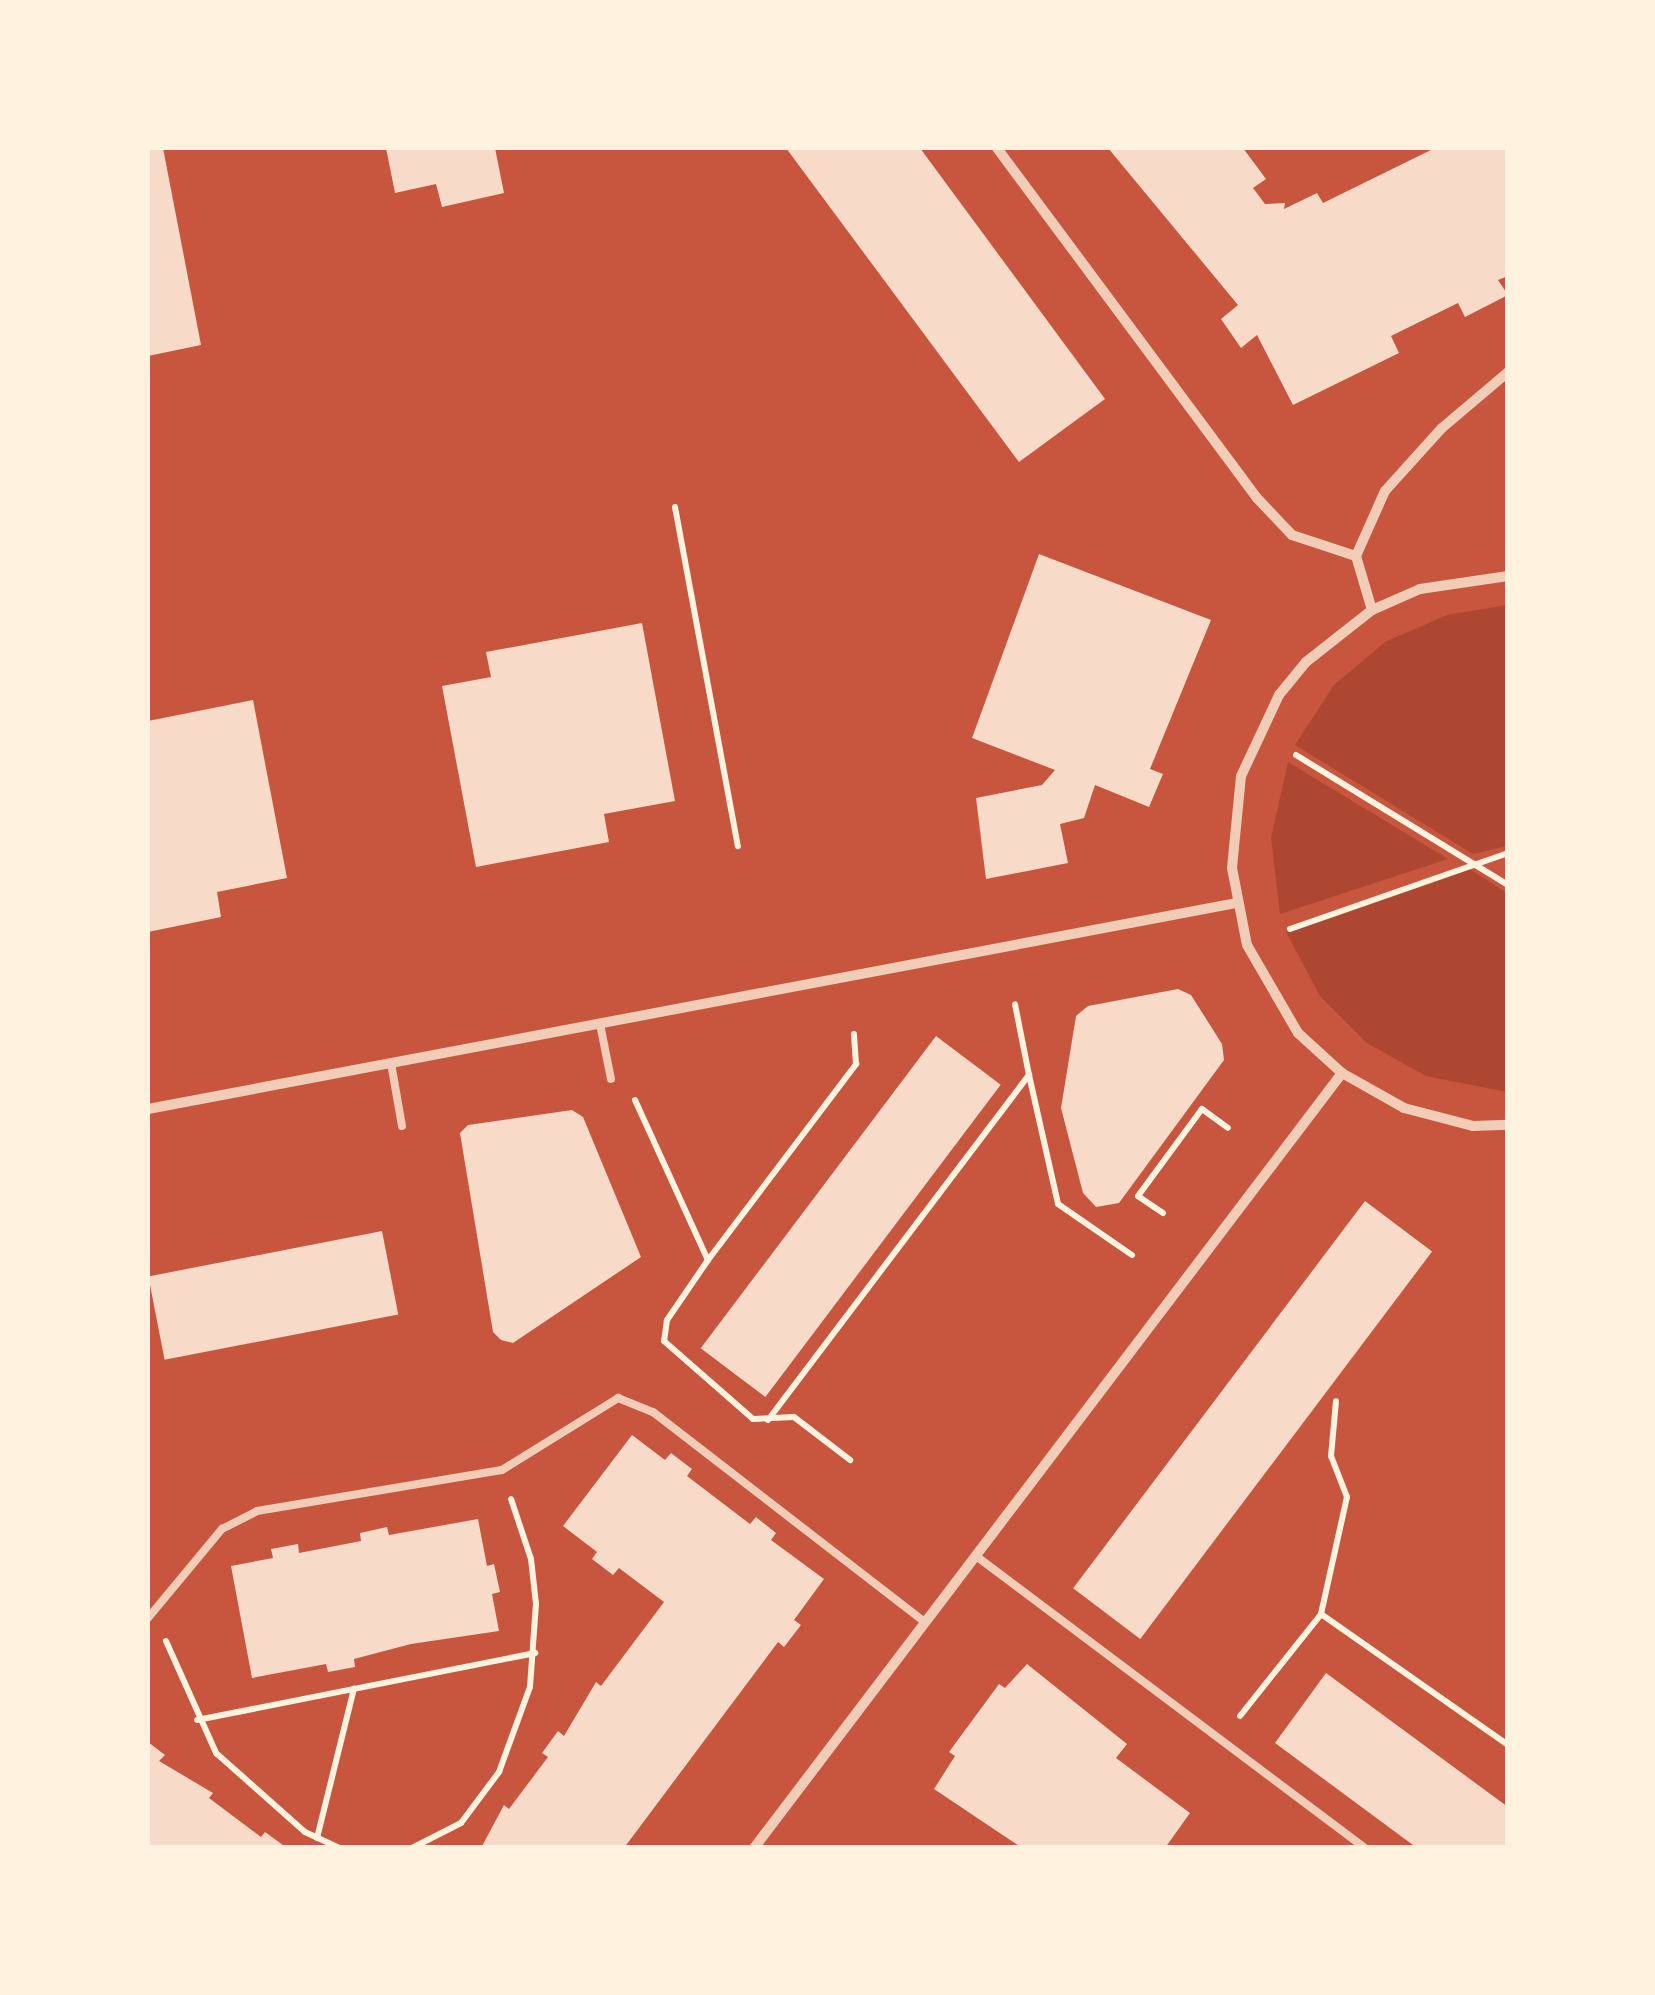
<!DOCTYPE html>
<style>
body{margin:0}
#map{position:relative;width:1655px;height:1995px;overflow:hidden;background:#c8553d;font-family:"Work Sans",sans-serif}
div>[style]{position:absolute}
.green>*{inset:0;background:#ae4732}
.building>*{inset:0;background:#f7dbc8;transform-origin:0 0}
.path>*{height:6px;margin:-3px;padding:0 3px;transform-origin:3px;border-radius:3px;background:#fff3e0}
.service>*{height:8px;margin:-4px;padding:0 4px;transform-origin:4px;border-radius:4px;background:#f1ccb7}
.minor>*{height:10px;margin:-5px;padding:0 5px;transform-origin:5px;border-radius:5px;background:#f1ccb7}
span{translate:-50% -50%;white-space:nowrap;text-align:center;line-height:1.15;-webkit-text-stroke:8px #fff3e0;paint-order:stroke}
.frame{position:absolute;inset:0;border:150px solid #fff3e0;pointer-events:none}
</style>
<div id="map">
<div class="green">
<i style="clip-path:polygon(1507px 605px,1507px 846px,1473px 854px,1295px 745px,1334px 685px,1385px 642px,1447px 615px)"></i>
<i style="clip-path:polygon(1288px 762px,1448px 859px,1280px 914px,1271px 838px)"></i>
<i style="clip-path:polygon(1468px 868px,1507px 893px,1507px 1092px,1426px 1076px,1367px 1043px,1320px 996px,1286px 932px)"></i>
</div>
<div class="building">
<i style="clip-path:polygon(148px 148px,163px 148px,201px 345px,148px 356px)"></i>
<i style="clip-path:polygon(386px 148px,495px 148px,504px 193px,442px 207px,436px 184px,395px 193px)"></i>
<i style="clip-path:polygon(786px 148px,920px 148px,1105px 399px,1019px 462px)"></i>
<i style="clip-path:polygon(1108px 148px,1243px 148px,1266px 179px,1253px 188px,1265px 204px,1285px 203px,1284px 209px,1317px 193px,1323px 203px,1435px 148px,1508px 148px,1508px 276px,1498px 280px,1508px 295px,1465px 317px,1458px 303px,1391px 336px,1399px 353px,1293px 405px,1257px 335px,1241px 348px,1221px 319px,1238px 305px)"></i>
<i style="clip-path:polygon(1039px 554px,1211px 620px,1150px 769px,1163px 774px,1149px 807px,1095px 785px,1084px 818px,1060px 824px,1068px 863px,986px 879px,976px 798px,1042px 785px,1055px 770px,972px 738px)"></i>
<i style="clip-path:polygon(642px 623px,675px 801px,604px 814px,609px 842px,476px 867px,442px 686px,491px 677px,486px 652px)"></i>
<i style="clip-path:polygon(253px 700px,287px 878px,217px 892px,221px 917px,148px 932px,148px 721px)"></i>
<i style="clip-path:polygon(1178px 989px,1191px 995px,1222px 1044px,1224px 1060px,1119px 1203px,1096px 1207px,1083px 1193px,1061px 1108px,1076px 1016px,1088px 1006px)"></i>
<i style="left:936px;top:1036px;width:81px;height:391px;rotate:37deg"></i>
<i style="clip-path:polygon(572px 1110px,583px 1117px,641px 1257px,513px 1343px,501px 1340px,493px 1332px,460px 1133px,468px 1125px)"></i>
<i style="left:1365px;top:1201px;width:84px;height:485px;rotate:37deg"></i>
<i style="left:382px;top:1231px;width:85px;height:238px;rotate:79deg"></i>
<i style="clip-path:polygon(632px 1435px,665px 1460px,671px 1453px,692px 1469px,687px 1476px,750px 1524px,756px 1517px,776px 1533px,771px 1540px,824px 1579px,794px 1620px,801px 1625px,784px 1647px,778px 1642px,624px 1848px,481px 1848px,504px 1805px,509px 1809px,548px 1757px,542px 1753px,558px 1731px,564px 1736px,596px 1682px,601px 1686px,664px 1602px,619px 1568px,613px 1575px,592px 1559px,597px 1552px,563px 1526px)"></i>
<i style="clip-path:polygon(478px 1519px,487px 1566px,494px 1564px,500px 1592px,492px 1594px,499px 1631px,411px 1644px,354px 1659px,355px 1667px,328px 1672px,326px 1664px,252px 1678px,231px 1566px,273px 1558px,271px 1549px,298px 1544px,299px 1553px,361px 1541px,360px 1533px,387px 1527px,389px 1535px)"></i>
<i style="clip-path:polygon(1027px 1664px,1127px 1744px,1116px 1758px,1190px 1813px,1165px 1848px,1022px 1848px,934px 1789px,955px 1756px,949px 1752px,999px 1684px,1005px 1688px)"></i>
<i style="clip-path:polygon(1326px 1673px,1508px 1807px,1508px 1848px,1417px 1848px,1275px 1743px)"></i>
<i style="clip-path:polygon(148px 1742px,165px 1755px,159px 1761px,213px 1793px,209px 1798px,261px 1837px,265px 1832px,287px 1848px,148px 1848px)"></i>
</div>
<div class="path">
<i style="left:675px;top:507px;width:345px;rotate:79.5deg"></i>
<i style="left:1296px;top:755px;width:249px;rotate:31.5deg"></i>
<i style="left:1290px;top:929px;width:231px;rotate:-19.2deg"></i>
<i style="left:1029px;top:1075px;width:132px;rotate:77.3deg"></i>
<i style="left:1058px;top:1204px;width:90px;rotate:34.6deg"></i>
<i style="left:635px;top:1100px;width:176px;rotate:65.5deg"></i>
<i style="left:708px;top:1260px;width:73px;rotate:124.3deg"></i>
<i style="left:667px;top:1320px;width:21px;rotate:98deg"></i>
<i style="left:664px;top:1341px;width:118px;rotate:41.2deg"></i>
<i style="left:753px;top:1419px;width:41px;rotate:-2.8deg"></i>
<i style="left:794px;top:1417px;width:71px;rotate:37.5deg"></i>
<i style="left:1163px;top:1213px;width:30px;rotate:-146deg"></i>
<i style="left:1138px;top:1196px;width:108px;rotate:-53.7deg"></i>
<i style="left:1202px;top:1109px;width:32px;rotate:36deg"></i>
<i style="left:708px;top:1260px;width:246px;rotate:-52.9deg"></i>
<i style="left:856px;top:1064px;width:30px;rotate:-94deg"></i>
<i style="left:768px;top:1420px;width:433px;rotate:-52.9deg"></i>
<i style="left:1029px;top:1075px;width:72px;rotate:-101.2deg"></i>
<i style="left:1321px;top:1614px;width:120px;rotate:-77.5deg"></i>
<i style="left:1347px;top:1497px;width:44px;rotate:-111.3deg"></i>
<i style="left:1331px;top:1456px;width:55px;rotate:-84.8deg"></i>
<i style="left:166px;top:1641px;width:123px;rotate:65.9deg"></i>
<i style="left:216px;top:1753px;width:119px;rotate:41.6deg"></i>
<i style="left:305px;top:1832px;width:38px;rotate:25deg"></i>
<i style="left:1240px;top:1716px;width:130px;rotate:-51.5deg"></i>
<i style="left:1321px;top:1614px;width:228px;rotate:35deg"></i>
<i style="left:197px;top:1720px;width:345px;rotate:-11.2deg"></i>
<i style="left:317px;top:1838px;width:154px;rotate:-76.1deg"></i>
<i style="left:412px;top:1848px;width:55px;rotate:-27deg"></i>
<i style="left:461px;top:1823px;width:64px;rotate:-53.3deg"></i>
<i style="left:499px;top:1772px;width:90px;rotate:-70deg"></i>
<i style="left:530px;top:1687px;width:83px;rotate:-85.9deg"></i>
<i style="left:536px;top:1604px;width:45px;rotate:-96.3deg"></i>
<i style="left:531px;top:1559px;width:63px;rotate:-108.4deg"></i>
</div>
<div class="service">
<i style="left:600px;top:1024px;width:56px;rotate:78.7deg"></i>
<i style="left:391px;top:1063px;width:64px;rotate:80.1deg"></i>
<i style="left:976px;top:1556px;width:486px;rotate:36.9deg"></i>
<i style="left:148px;top:1618px;width:116px;rotate:-50.3deg"></i>
<i style="left:222px;top:1529px;width:39px;rotate:-27deg"></i>
<i style="left:257px;top:1511px;width:248px;rotate:-9.5deg"></i>
<i style="left:502px;top:1470px;width:137px;rotate:-31.8deg"></i>
<i style="left:618px;top:1398px;width:38px;rotate:22deg"></i>
<i style="left:653px;top:1412px;width:344px;rotate:37.7deg"></i>
</div>
<div class="minor">
<i style="left:997px;top:148px;width:436px;rotate:53.4deg"></i>
<i style="left:1257px;top:498px;width:51px;rotate:46.6deg"></i>
<i style="left:1292px;top:535px;width:67px;rotate:18.2deg"></i>
<i style="left:1508px;top:576px;width:89px;rotate:171.6deg"></i>
<i style="left:1420px;top:589px;width:52px;rotate:156.4deg"></i>
<i style="left:1372px;top:610px;width:84px;rotate:141.8deg"></i>
<i style="left:1306px;top:662px;width:43px;rotate:129.3deg"></i>
<i style="left:1279px;top:695px;width:89px;rotate:115.1deg"></i>
<i style="left:1241px;top:776px;width:92px;rotate:95.6deg"></i>
<i style="left:1232px;top:868px;width:78px;rotate:79deg"></i>
<i style="left:1247px;top:945px;width:102px;rotate:59.9deg"></i>
<i style="left:1298px;top:1033px;width:59px;rotate:42.3deg"></i>
<i style="left:1342px;top:1073px;width:71px;rotate:29.4deg"></i>
<i style="left:1404px;top:1108px;width:71px;rotate:14.6deg"></i>
<i style="left:1473px;top:1126px;width:35px;rotate:-2deg"></i>
<i style="left:1372px;top:610px;width:56px;rotate:-106.5deg"></i>
<i style="left:1356px;top:556px;width:71px;rotate:-66deg"></i>
<i style="left:1385px;top:491px;width:85px;rotate:-47.9deg"></i>
<i style="left:1442px;top:428px;width:87px;rotate:-40.3deg"></i>
<i style="left:148px;top:1109px;width:1107px;rotate:-10.72deg"></i>
<i style="left:754px;top:1848px;width:973px;rotate:-52.81deg"></i>
</div>
<div class="frame"></div>
</div>
